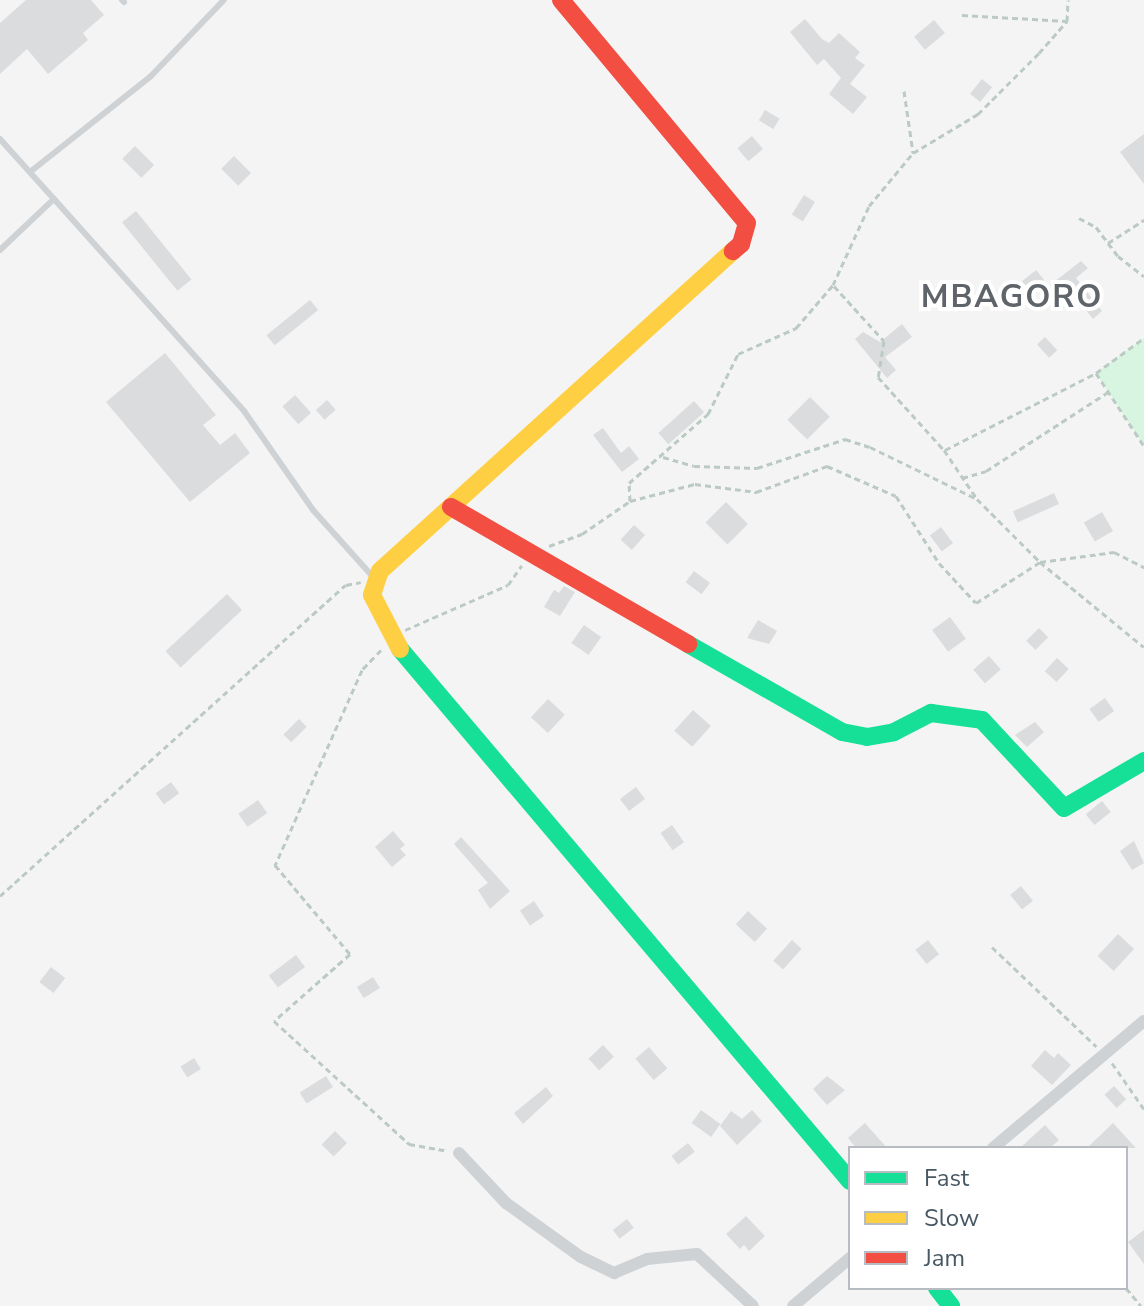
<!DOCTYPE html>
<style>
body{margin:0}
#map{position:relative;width:1144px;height:1306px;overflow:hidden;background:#f4f4f4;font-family:"Nunito Sans",sans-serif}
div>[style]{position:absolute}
.green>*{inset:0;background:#d7f5e0}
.building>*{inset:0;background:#dbdcde;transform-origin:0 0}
.path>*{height:3px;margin-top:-1.5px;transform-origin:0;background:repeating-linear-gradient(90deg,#bccac4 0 6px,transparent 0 10px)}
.lane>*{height:6px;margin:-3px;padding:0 3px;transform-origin:3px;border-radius:3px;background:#cfd2d5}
.street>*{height:12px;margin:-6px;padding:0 6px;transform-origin:6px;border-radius:6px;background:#cfd2d5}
.fast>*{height:18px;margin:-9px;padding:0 9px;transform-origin:9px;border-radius:9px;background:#16e098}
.slow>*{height:18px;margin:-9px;padding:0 9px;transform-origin:9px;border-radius:9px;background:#ffcf43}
.jam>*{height:18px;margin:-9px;padding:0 9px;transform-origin:9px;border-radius:9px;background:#f24e42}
span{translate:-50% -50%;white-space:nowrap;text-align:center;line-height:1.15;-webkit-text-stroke:8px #fff;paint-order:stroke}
.district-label{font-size:32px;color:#5e6469;font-weight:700;letter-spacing:2px}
.legend{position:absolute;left:848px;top:1146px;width:280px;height:144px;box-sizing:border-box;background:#fff;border:2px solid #b6bcc1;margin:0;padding:10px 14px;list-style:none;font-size:24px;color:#485863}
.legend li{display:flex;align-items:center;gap:16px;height:40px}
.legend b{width:40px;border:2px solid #b6bcc1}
</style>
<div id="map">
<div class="green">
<i style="clip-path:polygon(1144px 338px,1144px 446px,1096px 373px)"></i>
</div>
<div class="building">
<i style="clip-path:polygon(26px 0,91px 0,104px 15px,83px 33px,88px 40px,48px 74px,27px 49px,0 74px,0 23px)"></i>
<i style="clip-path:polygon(805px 19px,822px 39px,829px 43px,839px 33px,860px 52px,855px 58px,865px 65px,850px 84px,867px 97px,853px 114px,829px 94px,841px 78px,824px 59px,817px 65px,790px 32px)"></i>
<i style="left:934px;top:20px;width:17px;height:26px;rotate:50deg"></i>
<i style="left:982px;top:79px;width:13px;height:19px;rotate:39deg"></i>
<i style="left:765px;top:110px;width:17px;height:12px;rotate:31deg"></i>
<i style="clip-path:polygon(1144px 134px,1144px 184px,1120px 152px)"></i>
<i style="left:752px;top:136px;width:17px;height:19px;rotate:50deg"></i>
<i style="left:135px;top:146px;width:27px;height:18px;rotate:45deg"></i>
<i style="left:234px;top:156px;width:24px;height:18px;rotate:45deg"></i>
<i style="left:804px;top:195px;width:13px;height:23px;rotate:32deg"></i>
<i style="left:136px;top:211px;width:88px;height:18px;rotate:51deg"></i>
<i style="clip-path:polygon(1081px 261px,1088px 268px,1076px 278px,1102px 311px,1093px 319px,1067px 286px,1052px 298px,1045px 289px)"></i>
<i style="left:1036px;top:270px;width:13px;height:18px;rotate:51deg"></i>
<i style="left:310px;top:300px;width:13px;height:56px;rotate:51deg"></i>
<i style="clip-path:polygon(902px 324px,912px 337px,885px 357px,896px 370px,887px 378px,855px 339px,863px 332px,880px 342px)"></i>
<i style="left:1045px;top:337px;width:18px;height:11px;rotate:47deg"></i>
<i style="clip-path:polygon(165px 353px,216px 415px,203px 425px,220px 445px,235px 433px,250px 453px,190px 502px,106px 402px)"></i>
<i style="left:295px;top:395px;width:24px;height:17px;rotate:48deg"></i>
<i style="left:810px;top:397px;width:28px;height:32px;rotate:45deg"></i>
<i style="left:327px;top:400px;width:13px;height:15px;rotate:48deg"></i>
<i style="left:694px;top:401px;width:15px;height:48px;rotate:48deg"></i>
<i style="clip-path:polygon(603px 428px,621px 453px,629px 446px,639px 459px,622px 472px,593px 435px)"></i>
<i style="left:1054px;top:493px;width:12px;height:45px;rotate:66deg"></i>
<i style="left:726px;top:502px;width:31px;height:29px;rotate:45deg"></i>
<i style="left:1102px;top:512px;width:22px;height:21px;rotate:60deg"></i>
<i style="left:634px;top:525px;width:15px;height:20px;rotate:42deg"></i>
<i style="left:941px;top:527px;width:20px;height:14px;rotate:53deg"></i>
<i style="left:694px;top:571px;width:20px;height:14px;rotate:37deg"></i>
<i style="clip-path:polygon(564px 586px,575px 592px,560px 616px,544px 607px,554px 590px,559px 593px)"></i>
<i style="left:227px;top:594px;width:22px;height:84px;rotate:47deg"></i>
<i style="left:950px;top:617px;width:27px;height:22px;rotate:54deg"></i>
<i style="clip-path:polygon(758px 620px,777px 631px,769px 644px,747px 638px)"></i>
<i style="left:584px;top:625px;width:21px;height:22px;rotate:35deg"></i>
<i style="left:1039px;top:628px;width:13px;height:18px;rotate:45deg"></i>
<i style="left:989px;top:656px;width:18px;height:21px;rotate:49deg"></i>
<i style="left:1057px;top:658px;width:16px;height:18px;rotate:43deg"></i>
<i style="left:1105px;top:698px;width:16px;height:19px;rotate:55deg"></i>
<i style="left:548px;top:699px;width:23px;height:25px;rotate:43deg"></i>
<i style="left:693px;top:710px;width:24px;height:28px;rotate:42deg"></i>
<i style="left:299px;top:719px;width:11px;height:22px;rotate:45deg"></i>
<i style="clip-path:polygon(1035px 722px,1044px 732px,1027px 747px,1015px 735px)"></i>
<i style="left:171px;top:782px;width:14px;height:19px;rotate:54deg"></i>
<i style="left:636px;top:787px;width:15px;height:20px;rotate:53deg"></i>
<i style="left:258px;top:800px;width:16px;height:24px;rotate:55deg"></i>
<i style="left:1102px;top:801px;width:14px;height:21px;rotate:51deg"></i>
<i style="left:672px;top:825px;width:21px;height:14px;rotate:55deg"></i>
<i style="clip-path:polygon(393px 831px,405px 845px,400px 849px,406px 855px,392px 867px,375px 847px)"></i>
<i style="clip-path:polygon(461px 837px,510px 891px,490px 909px,478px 890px,488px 883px,454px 844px)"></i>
<i style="clip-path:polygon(1134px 841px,1144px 863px,1132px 870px,1120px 851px)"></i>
<i style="left:1021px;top:886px;width:19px;height:14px;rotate:51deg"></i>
<i style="left:534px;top:901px;width:18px;height:17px;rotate:56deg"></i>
<i style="left:748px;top:911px;width:26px;height:18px;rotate:43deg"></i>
<i style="left:1118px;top:934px;width:22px;height:30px;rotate:43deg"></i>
<i style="left:792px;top:940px;width:13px;height:28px;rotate:42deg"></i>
<i style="left:928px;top:940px;width:18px;height:16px;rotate:52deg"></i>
<i style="left:296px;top:955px;width:15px;height:34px;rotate:53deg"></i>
<i style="left:51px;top:967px;width:18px;height:19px;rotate:38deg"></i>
<i style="left:373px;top:977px;width:13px;height:19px;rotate:58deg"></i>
<i style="left:603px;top:1045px;width:16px;height:20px;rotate:47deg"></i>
<i style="left:649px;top:1047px;width:28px;height:18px;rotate:49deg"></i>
<i style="clip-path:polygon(1045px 1050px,1054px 1058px,1058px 1053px,1071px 1065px,1052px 1085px,1031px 1066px)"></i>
<i style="left:194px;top:1058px;width:13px;height:16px;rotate:58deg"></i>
<i style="left:326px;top:1076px;width:13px;height:31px;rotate:58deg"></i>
<i style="clip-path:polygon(827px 1076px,845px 1090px,827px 1105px,813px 1089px)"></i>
<i style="left:1114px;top:1086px;width:18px;height:13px;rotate:47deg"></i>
<i style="clip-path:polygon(546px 1087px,553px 1096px,523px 1124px,514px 1113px)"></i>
<i style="left:701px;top:1110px;width:24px;height:16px;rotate:36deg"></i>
<i style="clip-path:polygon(752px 1110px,762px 1121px,737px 1145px,720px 1126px,731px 1111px,742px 1119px)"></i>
<i style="clip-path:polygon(865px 1123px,887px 1148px,856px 1148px,848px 1138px)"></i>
<i style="clip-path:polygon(1113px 1123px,1136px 1148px,1087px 1148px)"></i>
<i style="clip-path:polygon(1045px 1125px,1059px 1140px,1050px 1148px,1020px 1148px)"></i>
<i style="left:335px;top:1131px;width:17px;height:19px;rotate:45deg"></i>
<i style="left:688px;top:1143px;width:11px;height:21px;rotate:52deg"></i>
<i style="clip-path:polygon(746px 1216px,765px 1236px,749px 1251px,744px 1245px,740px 1249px,726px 1234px)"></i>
<i style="left:627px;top:1219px;width:11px;height:18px;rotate:52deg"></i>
<i style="clip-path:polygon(1144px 1230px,1144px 1264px,1128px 1242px)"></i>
</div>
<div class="path">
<i style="left:962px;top:15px;width:104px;rotate:3.3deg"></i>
<i style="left:904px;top:91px;width:63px;rotate:81.7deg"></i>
<i style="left:1079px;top:218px;width:19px;rotate:28deg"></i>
<i style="left:1096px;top:227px;width:36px;rotate:53deg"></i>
<i style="left:1118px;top:256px;width:33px;rotate:38deg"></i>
<i style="left:1108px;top:243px;width:43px;rotate:-32.6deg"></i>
<i style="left:834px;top:286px;width:74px;rotate:47.7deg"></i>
<i style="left:884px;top:341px;width:36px;rotate:99deg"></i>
<i style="left:878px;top:377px;width:98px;rotate:47.9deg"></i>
<i style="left:944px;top:450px;width:59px;rotate:56deg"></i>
<i style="left:1096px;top:373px;width:59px;rotate:-36.1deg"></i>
<i style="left:945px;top:450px;width:169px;rotate:-27deg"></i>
<i style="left:1096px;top:373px;width:87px;rotate:56.7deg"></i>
<i style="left:663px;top:457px;width:32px;rotate:16deg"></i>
<i style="left:694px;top:466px;width:63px;rotate:1.8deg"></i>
<i style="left:757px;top:468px;width:93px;rotate:-18.2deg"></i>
<i style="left:845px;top:439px;width:26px;rotate:18deg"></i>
<i style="left:870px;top:447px;width:119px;rotate:25.9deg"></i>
<i style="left:977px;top:499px;width:89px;rotate:45deg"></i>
<i style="left:1040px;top:562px;width:134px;rotate:39.3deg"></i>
<i style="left:962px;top:478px;width:25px;rotate:-16deg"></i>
<i style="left:986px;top:471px;width:145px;rotate:-32.9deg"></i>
<i style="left:630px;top:501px;width:67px;rotate:-14.7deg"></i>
<i style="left:695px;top:484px;width:62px;rotate:7.5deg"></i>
<i style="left:756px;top:492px;width:76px;rotate:-20.1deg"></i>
<i style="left:827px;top:466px;width:75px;rotate:23.5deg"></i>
<i style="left:896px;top:496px;width:80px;rotate:57.3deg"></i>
<i style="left:939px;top:563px;width:54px;rotate:47.2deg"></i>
<i style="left:976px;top:603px;width:76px;rotate:-32.6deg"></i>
<i style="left:1040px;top:562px;width:75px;rotate:-7.7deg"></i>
<i style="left:1114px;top:552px;width:34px;rotate:27deg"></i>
<i style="left:549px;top:546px;width:35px;rotate:-20deg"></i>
<i style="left:582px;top:534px;width:58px;rotate:-34.5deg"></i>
<i style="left:630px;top:501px;width:18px;rotate:-93deg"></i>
<i style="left:629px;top:483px;width:105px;rotate:-41.1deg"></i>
<i style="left:708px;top:414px;width:67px;rotate:-63.4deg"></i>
<i style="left:738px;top:354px;width:64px;rotate:-24.1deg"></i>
<i style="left:796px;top:328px;width:57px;rotate:-49.3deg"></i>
<i style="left:833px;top:285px;width:87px;rotate:-65.5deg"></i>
<i style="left:869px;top:206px;width:69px;rotate:-50.3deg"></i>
<i style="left:913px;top:153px;width:76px;rotate:-31deg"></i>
<i style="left:978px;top:114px;width:86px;rotate:-45deg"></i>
<i style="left:1039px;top:53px;width:43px;rotate:-48.8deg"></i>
<i style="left:1067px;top:21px;width:21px;rotate:-87deg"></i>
<i style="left:405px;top:630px;width:112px;rotate:-23.6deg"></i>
<i style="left:508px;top:585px;width:24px;rotate:-55deg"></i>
<i style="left:381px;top:650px;width:28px;rotate:134deg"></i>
<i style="left:362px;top:670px;width:214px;rotate:114deg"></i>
<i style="left:275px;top:865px;width:116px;rotate:49.9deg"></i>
<i style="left:350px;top:954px;width:101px;rotate:138.6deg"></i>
<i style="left:274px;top:1021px;width:183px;rotate:42.3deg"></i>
<i style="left:409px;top:1144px;width:39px;rotate:10deg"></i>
<i style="left:0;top:896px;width:465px;rotate:-42deg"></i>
<i style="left:346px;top:585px;width:15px;rotate:-11deg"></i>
<i style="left:992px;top:947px;width:144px;rotate:43.6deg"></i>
<i style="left:1112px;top:1063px;width:56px;rotate:55.2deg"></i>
<i style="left:1126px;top:1288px;width:23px;rotate:50deg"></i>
</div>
<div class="lane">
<i style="left:122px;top:0;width:3px;rotate:45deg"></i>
<i style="left:0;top:139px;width:81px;rotate:48deg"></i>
<i style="left:30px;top:172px;width:154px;rotate:-38.4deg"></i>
<i style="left:151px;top:76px;width:105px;rotate:-46.2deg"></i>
<i style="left:0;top:250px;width:74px;rotate:-43.4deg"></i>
<i style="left:54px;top:199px;width:285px;rotate:48.1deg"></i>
<i style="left:244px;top:411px;width:121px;rotate:55.1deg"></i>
<i style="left:313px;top:510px;width:91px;rotate:48.1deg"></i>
</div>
<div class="street">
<i style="left:993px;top:1148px;width:197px;rotate:-40.1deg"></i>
<i style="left:459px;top:1153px;width:69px;rotate:46.8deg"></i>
<i style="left:506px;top:1203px;width:92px;rotate:35.8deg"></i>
<i style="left:581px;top:1257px;width:37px;rotate:26deg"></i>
<i style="left:614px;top:1273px;width:36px;rotate:-23deg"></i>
<i style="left:647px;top:1259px;width:50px;rotate:-5.7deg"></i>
<i style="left:697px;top:1254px;width:76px;rotate:42.9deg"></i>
<i style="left:793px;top:1306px;width:75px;rotate:-40.1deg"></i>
</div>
<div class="fast">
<i style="left:688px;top:644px;width:177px;rotate:29.7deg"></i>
<i style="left:842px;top:732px;width:25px;rotate:11deg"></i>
<i style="left:867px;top:737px;width:27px;rotate:-10deg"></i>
<i style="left:894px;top:732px;width:42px;rotate:-27.2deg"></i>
<i style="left:931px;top:713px;width:51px;rotate:7.8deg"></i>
<i style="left:982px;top:720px;width:120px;rotate:47deg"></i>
<i style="left:1064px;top:808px;width:93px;rotate:-30.4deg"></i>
<i style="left:400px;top:649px;width:697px;rotate:49.77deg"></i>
<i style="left:937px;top:1288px;width:23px;rotate:52deg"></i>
</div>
<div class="slow">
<i style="left:400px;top:649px;width:61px;rotate:-117.4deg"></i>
<i style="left:372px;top:595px;width:25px;rotate:-72deg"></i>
<i style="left:380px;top:571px;width:476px;rotate:-42.2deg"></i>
</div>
<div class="jam">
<i style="left:561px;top:0;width:290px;rotate:50.2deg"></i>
<i style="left:747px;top:223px;width:22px;rotate:106deg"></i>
<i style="left:741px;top:244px;width:11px;rotate:139deg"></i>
<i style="left:451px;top:507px;width:274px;rotate:30deg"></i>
</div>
<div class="district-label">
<span style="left:1012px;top:297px">MBAGORO</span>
</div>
<ul class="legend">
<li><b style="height:10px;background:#16e098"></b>Fast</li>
<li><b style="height:10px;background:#ffcf43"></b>Slow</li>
<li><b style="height:10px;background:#f24e42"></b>Jam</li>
</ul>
</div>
